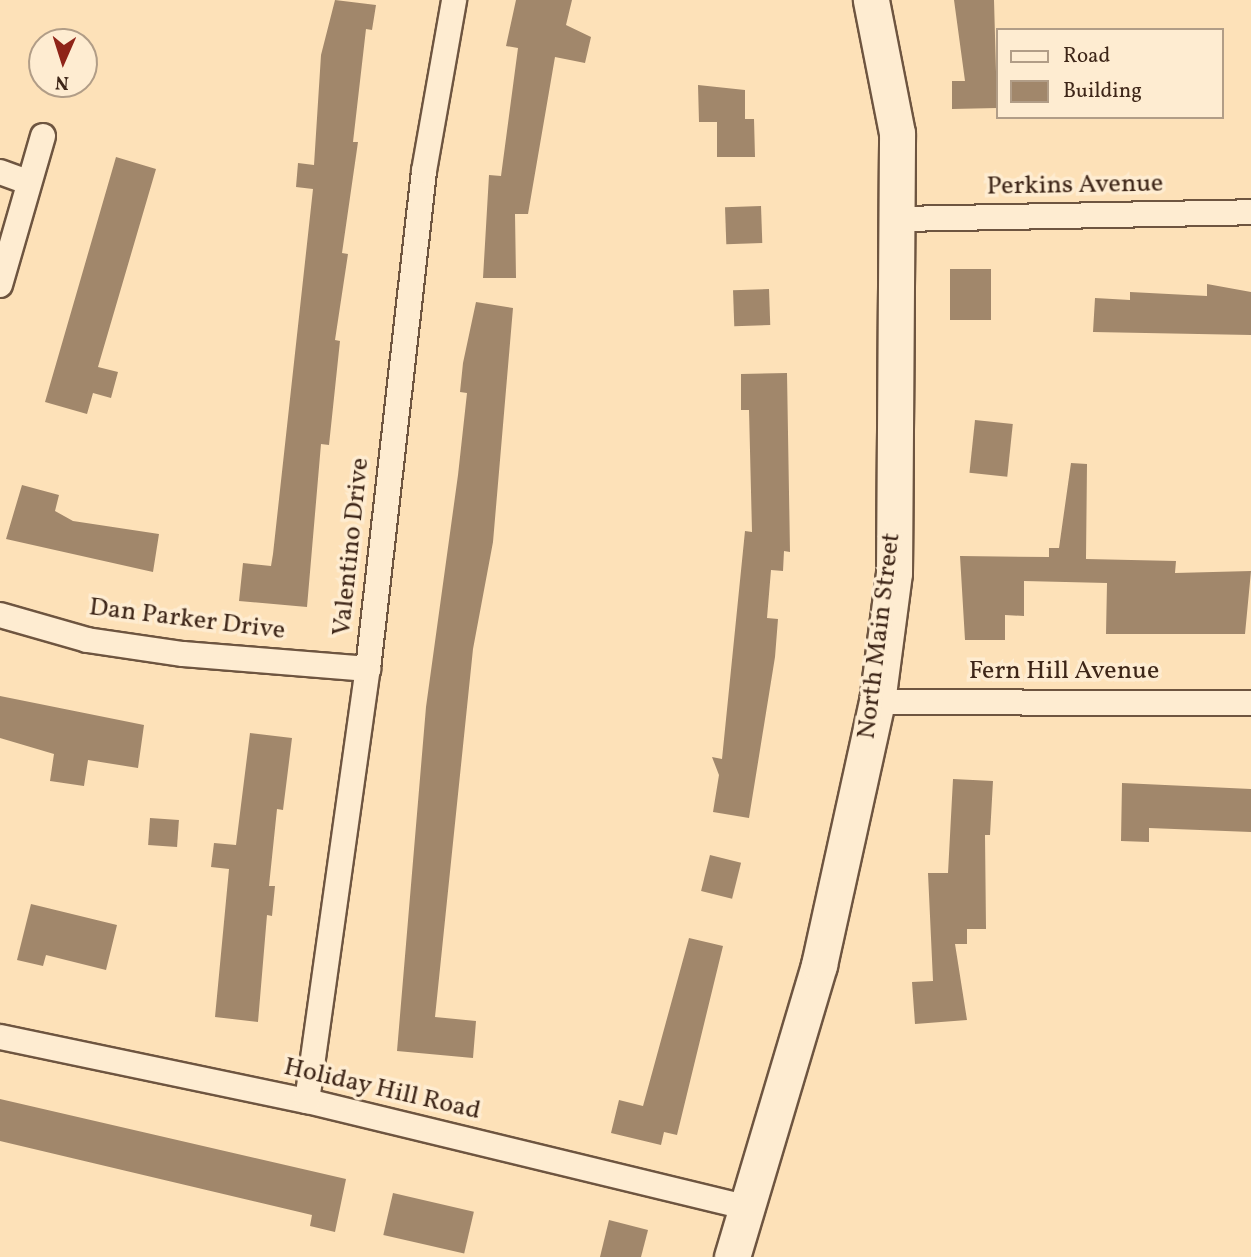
<!DOCTYPE html>
<style>
body{margin:0}
#map{position:relative;width:1251px;height:1257px;overflow:hidden;background:#fde1b8;font-family:Vollkorn,serif}
div>[style]{position:absolute}
.building>*{inset:0;background:#a1876b;transform-origin:0 0}
.roads{filter:drop-shadow(2px 0 #6e5540) drop-shadow(-2px 0 #6e5540) drop-shadow(0 2px #6e5540) drop-shadow(0 -2px #6e5540)}
.street>*{height:24px;margin:-12px;padding:0 12px;transform-origin:12px;border-radius:12px;background:#feecd1}
.secondary>*{height:35px;margin:-17.5px;padding:0 17.5px;transform-origin:17.5px;border-radius:17.5px;background:#feecd1}
span{translate:-50% -50%;white-space:nowrap;text-align:center;line-height:1.15;-webkit-text-stroke:7px #feecd1;paint-order:stroke}
.street-label{font-size:26px;color:#3e2618}
.legend{position:absolute;left:996px;top:28px;width:228px;height:91px;box-sizing:border-box;background:#feecd1;border:2px solid #b19d87;margin:0;padding:9px 12px;list-style:none;font-size:21px;color:#3e2618}
.legend li{display:flex;align-items:center;gap:14px;height:35px}
.legend b{width:35px;border:2px solid #b19d87}
.north{position:absolute;left:28px;top:28px;width:70px;height:70px;box-sizing:border-box;background:#feecd1;border:2px solid #b19d87;border-radius:50%;rotate:183deg;font-size:19px;font-weight:700;line-height:28px;text-align:center;color:#3e2618}
.north::after{content:'';display:block;margin:auto;width:24px;height:32px;background:#8f2418;clip-path:polygon(50% 0,100% 100%,50% 72%,0 100%)}
</style>
<div id="map">
<div class="building">
<i style="clip-path:polygon(335px 0,376px 5px,372px 30px,366px 29px,353px 142px,358px 142px,342px 253px,348px 254px,335px 340px,340px 341px,329px 445px,321px 444px,307px 607px,239px 601px,243px 563px,271px 566px,273px 554px,313px 189px,296px 187px,298px 163px,314px 165px,321px 55px)"></i>
<i style="clip-path:polygon(516px 0,572px 0,566px 25px,591px 37px,585px 63px,555px 57px,528px 214px,515px 214px,516px 278px,483px 278px,489px 175px,501px 176px,518px 48px,506px 46px)"></i>
<i style="clip-path:polygon(954px 0,994px 0,997px 108px,952px 109px,952px 81px,965px 81px)"></i>
<i style="clip-path:polygon(698px 85px,745px 90px,745px 119px,754px 119px,755px 157px,717px 157px,717px 122px,699px 122px)"></i>
<i style="clip-path:polygon(116px 157px,156px 169px,98px 367px,118px 372px,111px 398px,93px 393px,87px 414px,45px 402px)"></i>
<i style="left:761px;top:206px;width:37px;height:36px;rotate:88deg"></i>
<i style="left:950px;top:269px;width:41px;height:51px"></i>
<i style="clip-path:polygon(1207px 284px,1251px 292px,1251px 335px,1093px 332px,1095px 298px,1130px 300px,1130px 292px,1207px 296px)"></i>
<i style="left:769px;top:289px;width:36px;height:36px;rotate:88deg"></i>
<i style="clip-path:polygon(476px 302px,513px 308px,493px 542px,473px 649px,435px 1017px,476px 1021px,473px 1058px,397px 1051px,426px 707px,458px 475px,467px 393px,460px 392px,463px 363px)"></i>
<i style="clip-path:polygon(787px 373px,790px 552px,784px 551px,783px 571px,771px 570px,767px 618px,778px 619px,775px 657px,749px 818px,713px 812px,719px 775px,712px 757px,722px 759px,745px 531px,752px 532px,749px 410px,741px 410px,741px 374px)"></i>
<i style="left:975px;top:420px;width:38px;height:53px;rotate:6deg"></i>
<i style="clip-path:polygon(1071px 463px,1087px 464px,1086px 559px,1176px 561px,1175px 573px,1251px 571px,1245px 634px,1106px 634px,1107px 583px,1024px 581px,1024px 616px,1005px 615px,1005px 640px,965px 640px,960px 556px,1049px 557px,1049px 548px,1059px 548px)"></i>
<i style="clip-path:polygon(22px 485px,59px 495px,55px 511px,73px 521px,159px 534px,153px 572px,6px 539px)"></i>
<i style="clip-path:polygon(0 696px,144px 725px,138px 768px,88px 760px,84px 786px,50px 781px,54px 754px,0 738px)"></i>
<i style="clip-path:polygon(250px 733px,292px 738px,283px 810px,277px 809px,269px 886px,275px 886px,272px 916px,267px 915px,258px 1022px,215px 1017px,229px 869px,211px 867px,214px 843px,236px 845px)"></i>
<i style="clip-path:polygon(953px 779px,993px 781px,990px 835px,985px 835px,986px 929px,967px 929px,967px 944px,955px 944px,967px 1020px,915px 1024px,912px 982px,933px 981px,928px 873px,948px 873px)"></i>
<i style="clip-path:polygon(1122px 783px,1251px 789px,1251px 832px,1149px 828px,1149px 842px,1121px 841px)"></i>
<i style="left:150px;top:818px;width:29px;height:27px;rotate:4deg"></i>
<i style="left:710px;top:855px;width:32px;height:37px;rotate:14deg"></i>
<i style="clip-path:polygon(31px 904px,117px 925px,106px 970px,46px 955px,43px 966px,17px 960px)"></i>
<i style="clip-path:polygon(689px 938px,723px 946px,677px 1135px,664px 1132px,661px 1145px,611px 1133px,619px 1100px,643px 1106px)"></i>
<i style="clip-path:polygon(0 1099px,346px 1179px,335px 1232px,310px 1226px,312px 1215px,0 1141px)"></i>
<i style="left:393px;top:1193px;width:83px;height:43px;rotate:13deg"></i>
<i style="clip-path:polygon(609px 1220px,648px 1230px,641px 1257px,600px 1257px)"></i>
</div>
<div class="roads">
<div class="street">
<i style="left:0;top:172px;width:30px;rotate:20deg"></i>
<i style="left:899px;top:219px;width:352px;rotate:-1.1deg"></i>
<i style="left:0;top:285px;width:155px;rotate:-73.9deg"></i>
<i style="left:0;top:615px;width:91px;rotate:16deg"></i>
<i style="left:87px;top:640px;width:97px;rotate:8.3deg"></i>
<i style="left:183px;top:654px;width:186px;rotate:4.6deg"></i>
<i style="left:877px;top:702px;width:374px;rotate:0.2deg"></i>
<i style="left:0;top:1037px;width:314px;rotate:11.8deg"></i>
<i style="left:307px;top:1101px;width:454px;rotate:13.6deg"></i>
<i style="left:307px;top:1101px;width:436px;rotate:-82deg"></i>
<i style="left:368px;top:669px;width:501px;rotate:-83.58deg"></i>
<i style="left:424px;top:171px;width:174px;rotate:-80deg"></i>
</div>
<div class="secondary">
<i style="left:732px;top:1257px;width:305px;rotate:-73.4deg"></i>
<i style="left:819px;top:965px;width:269px;rotate:-77.6deg"></i>
<i style="left:877px;top:702px;width:130px;rotate:-82.5deg"></i>
<i style="left:894px;top:573px;width:440px;rotate:-89.6deg"></i>
<i style="left:897px;top:133px;width:136px;rotate:-101.1deg"></i>
</div>
</div>
<div class="street-label">
<span style="left:1075px;top:186px;rotate:-1deg">Perkins Avenue</span>
<span style="left:352px;top:547px;rotate:-84deg">Valentino Drive</span>
<span style="left:187px;top:620px;rotate:7deg">Dan Parker Drive</span>
<span style="left:880px;top:636px;rotate:-83deg">North Main Street</span>
<span style="left:1064px;top:672px">Fern Hill Avenue</span>
<span style="left:382px;top:1090px;rotate:13deg">Holiday Hill Road</span>
</div>
<ul class="legend">
<li><b style="height:9px;background:#feecd1"></b>Road</li>
<li><b style="height:19px;background:#a1876b"></b>Building</li>
</ul>
<div class="north">N</div>
</div>
